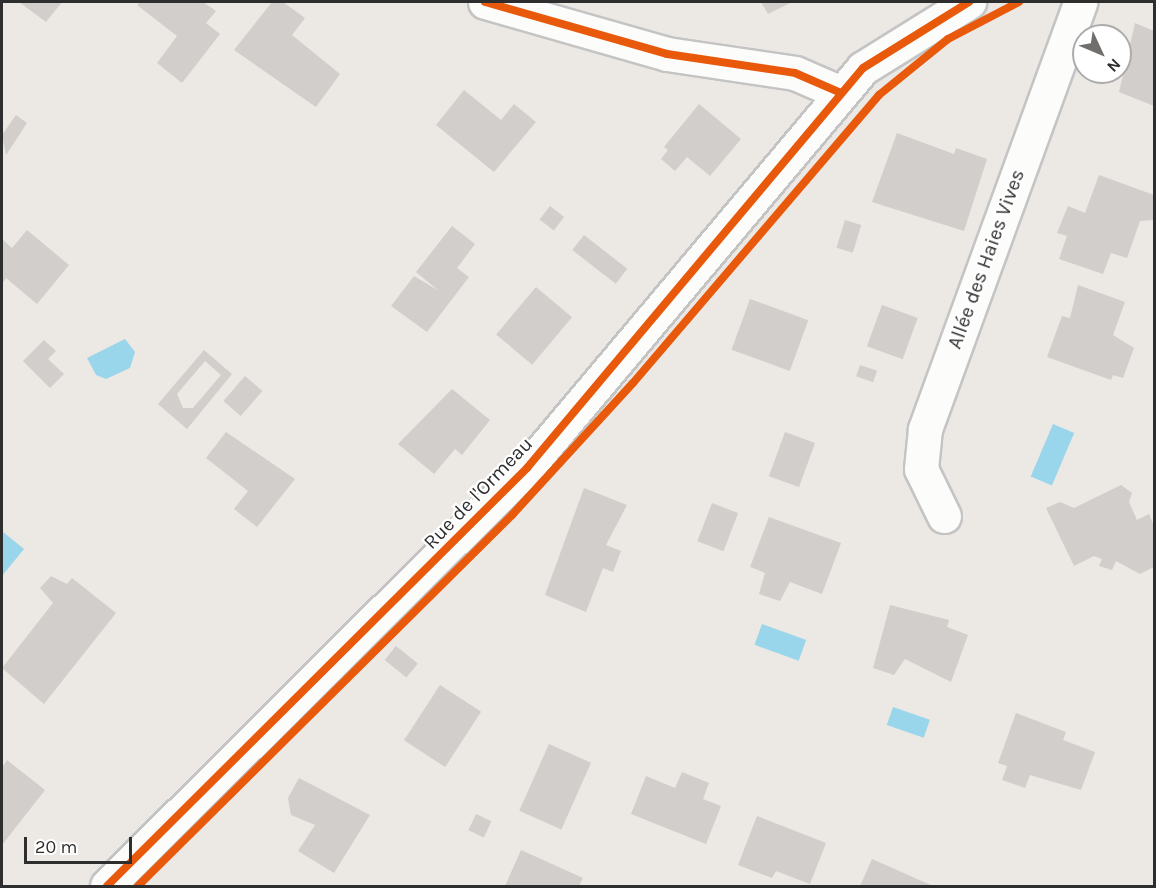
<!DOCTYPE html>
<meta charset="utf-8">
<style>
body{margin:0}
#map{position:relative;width:1156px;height:888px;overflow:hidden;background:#ece8e4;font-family:Karla,sans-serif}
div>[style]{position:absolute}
.water>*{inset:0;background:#99d6ec;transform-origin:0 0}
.building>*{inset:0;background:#d1cecb;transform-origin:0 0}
.roads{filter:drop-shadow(2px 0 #c5c4c5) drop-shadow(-2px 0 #c5c4c5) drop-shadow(0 2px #c5c4c5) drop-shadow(0 -2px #c5c4c5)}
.street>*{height:33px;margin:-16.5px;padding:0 16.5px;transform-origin:16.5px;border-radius:16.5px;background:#fcfcfb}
.cycleway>*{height:8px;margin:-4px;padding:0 4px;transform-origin:4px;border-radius:4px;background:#e8590c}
span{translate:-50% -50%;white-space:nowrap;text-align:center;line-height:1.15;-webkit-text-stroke:4.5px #fff;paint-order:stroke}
.street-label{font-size:20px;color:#2e2e2e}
.frame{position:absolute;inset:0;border:3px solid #2e2e2e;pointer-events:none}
.north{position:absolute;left:1072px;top:24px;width:60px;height:60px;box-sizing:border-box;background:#fff;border:2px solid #ababab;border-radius:50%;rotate:134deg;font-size:16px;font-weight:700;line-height:24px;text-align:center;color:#2e2e2e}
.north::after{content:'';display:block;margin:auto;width:21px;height:27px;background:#706f6e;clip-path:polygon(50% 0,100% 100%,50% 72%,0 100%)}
.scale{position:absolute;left:24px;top:837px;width:108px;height:27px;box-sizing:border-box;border:3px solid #2e2e2e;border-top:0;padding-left:8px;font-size:18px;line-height:21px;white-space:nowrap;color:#2e2e2e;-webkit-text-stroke:4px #fff;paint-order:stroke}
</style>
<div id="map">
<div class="water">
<i style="clip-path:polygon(125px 339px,135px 352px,130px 368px,106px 379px,96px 375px,87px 358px)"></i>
<i style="left:1053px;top:424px;width:23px;height:57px;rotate:23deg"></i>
<i style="clip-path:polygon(3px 532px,24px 549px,2px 576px,2px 535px)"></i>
<i style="left:762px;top:624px;width:47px;height:22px;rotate:20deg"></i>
<i style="left:893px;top:707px;width:39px;height:19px;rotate:19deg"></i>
</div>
<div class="building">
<i style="clip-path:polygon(19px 2px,62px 2px,46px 22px)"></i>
<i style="clip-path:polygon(140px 2px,203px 2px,216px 11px,206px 23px,220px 34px,182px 83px,157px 63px,177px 36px,137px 5px)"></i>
<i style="clip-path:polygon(272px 2px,283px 2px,305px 18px,292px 35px,340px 74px,316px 107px,234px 50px)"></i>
<i style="clip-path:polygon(761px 2px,792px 2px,768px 14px)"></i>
<i style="clip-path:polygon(1135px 23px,1154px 31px,1154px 106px,1119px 92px)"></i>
<i style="clip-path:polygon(464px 90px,501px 120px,514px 104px,536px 122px,494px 172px,436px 125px)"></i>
<i style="clip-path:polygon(699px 104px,741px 139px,710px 176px,687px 157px,675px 171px,661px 159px,668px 150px,664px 147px)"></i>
<i style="clip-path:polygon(16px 115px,27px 123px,6px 155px,2px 135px)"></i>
<i style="clip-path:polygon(897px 133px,954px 154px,956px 148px,987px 159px,964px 231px,872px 202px)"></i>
<i style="clip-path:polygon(1099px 175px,1154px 195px,1154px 220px,1140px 221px,1127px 258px,1111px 253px,1103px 274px,1059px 259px,1067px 236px,1057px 233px,1068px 206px,1085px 213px)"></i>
<i style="left:550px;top:206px;width:18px;height:17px;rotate:38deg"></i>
<i style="left:845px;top:220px;width:17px;height:29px;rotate:17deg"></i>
<i style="clip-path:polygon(452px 226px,475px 244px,457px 268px,469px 277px,427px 332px,391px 306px,414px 276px,439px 291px,416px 272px)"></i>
<i style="clip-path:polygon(27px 230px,69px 265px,37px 304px,6px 278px,2px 284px,2px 239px,12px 248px)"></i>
<i style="left:584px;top:235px;width:55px;height:19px;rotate:38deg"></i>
<i style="clip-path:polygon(1078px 285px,1125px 302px,1113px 335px,1134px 348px,1123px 378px,1113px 375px,1111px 380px,1047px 357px,1062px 316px,1070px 318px)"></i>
<i style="left:536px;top:287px;width:47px;height:62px;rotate:40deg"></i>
<i style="left:750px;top:299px;width:62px;height:54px;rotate:20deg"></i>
<i style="left:882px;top:305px;width:38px;height:44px;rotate:20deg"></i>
<i style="clip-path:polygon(44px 340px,56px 351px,48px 359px,64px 374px,50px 388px,23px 361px)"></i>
<i style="clip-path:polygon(evenodd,204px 350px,232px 374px,187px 429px,158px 404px,204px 350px,205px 361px,221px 375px,193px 408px,183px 408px,177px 394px,205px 361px)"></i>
<i style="left:860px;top:365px;width:18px;height:12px;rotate:19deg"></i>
<i style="left:245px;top:376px;width:23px;height:33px;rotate:41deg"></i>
<i style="clip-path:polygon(452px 389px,490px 420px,462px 455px,455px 449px,434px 474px,398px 444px)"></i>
<i style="clip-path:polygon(226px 432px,295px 479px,257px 527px,234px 509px,248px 491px,206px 458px)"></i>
<i style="left:785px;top:432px;width:32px;height:47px;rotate:20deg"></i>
<i style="clip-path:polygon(1121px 485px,1132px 493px,1129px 502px,1137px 520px,1149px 514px,1154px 526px,1154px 567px,1140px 574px,1116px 561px,1112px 570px,1099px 566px,1102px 559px,1094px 556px,1074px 566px,1046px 508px,1060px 502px,1074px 508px)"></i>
<i style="clip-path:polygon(584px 488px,627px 505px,606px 545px,621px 551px,613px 572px,603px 568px,586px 612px,545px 595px)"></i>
<i style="left:712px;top:503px;width:28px;height:41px;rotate:21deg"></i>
<i style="clip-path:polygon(769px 517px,841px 543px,822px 594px,790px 582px,780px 601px,759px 594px,765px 573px,750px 567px)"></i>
<i style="clip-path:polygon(51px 576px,67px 584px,72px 578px,116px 613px,44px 704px,2px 668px,53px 603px,40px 588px)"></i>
<i style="clip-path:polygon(890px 605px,949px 620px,947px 627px,968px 635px,951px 682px,905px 659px,894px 675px,873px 668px)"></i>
<i style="left:396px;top:646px;width:28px;height:18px;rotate:39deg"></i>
<i style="left:440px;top:685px;width:49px;height:66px;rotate:33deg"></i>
<i style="clip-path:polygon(1016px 713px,1066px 732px,1063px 740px,1095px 752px,1081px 790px,1030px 775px,1025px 788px,1002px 780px,1007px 766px,998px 763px)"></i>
<i style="left:549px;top:744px;width:46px;height:73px;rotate:24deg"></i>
<i style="clip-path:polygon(7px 760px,45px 790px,2px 845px,2px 768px)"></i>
<i style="clip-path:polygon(682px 772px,709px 783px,703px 799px,721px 806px,706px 844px,631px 814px,646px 776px,675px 788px)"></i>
<i style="clip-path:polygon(299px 778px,370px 815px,334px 873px,298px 851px,315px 825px,291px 815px,288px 798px)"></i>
<i style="left:476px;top:814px;width:17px;height:18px;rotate:25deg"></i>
<i style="clip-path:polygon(757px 816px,826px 843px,810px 884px,776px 871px,772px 878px,738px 865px)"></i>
<i style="clip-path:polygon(521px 850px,583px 878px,579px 886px,505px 886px)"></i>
<i style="clip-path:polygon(872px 859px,933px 886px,860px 886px)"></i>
</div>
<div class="roads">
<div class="street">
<i style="left:485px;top:2px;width:189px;rotate:15.9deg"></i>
<i style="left:667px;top:54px;width:129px;rotate:8.4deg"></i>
<i style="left:795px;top:73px;width:50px;rotate:23.5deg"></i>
<i style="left:944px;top:516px;width:52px;rotate:-116.1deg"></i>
<i style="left:921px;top:469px;width:40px;rotate:-84.3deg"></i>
<i style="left:925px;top:429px;width:454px;rotate:-70deg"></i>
<i style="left:107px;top:886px;width:593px;rotate:-44.86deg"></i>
<i style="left:527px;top:468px;width:522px;rotate:-49.97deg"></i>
<i style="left:863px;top:68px;width:125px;rotate:-31.9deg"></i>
</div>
</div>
<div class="cycleway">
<i style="left:485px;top:2px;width:189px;rotate:15.9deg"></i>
<i style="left:667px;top:54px;width:129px;rotate:8.4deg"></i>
<i style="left:795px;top:73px;width:50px;rotate:23.5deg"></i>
<i style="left:107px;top:886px;width:593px;rotate:-44.86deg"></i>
<i style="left:527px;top:468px;width:522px;rotate:-49.97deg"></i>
<i style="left:863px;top:68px;width:125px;rotate:-31.9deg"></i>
<i style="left:138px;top:886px;width:527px;rotate:-44.77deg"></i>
<i style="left:512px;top:515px;width:179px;rotate:-47.5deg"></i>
<i style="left:633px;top:383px;width:379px;rotate:-49.5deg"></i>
<i style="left:879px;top:95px;width:89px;rotate:-39.1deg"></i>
<i style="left:948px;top:39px;width:80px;rotate:-27.5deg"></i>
</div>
<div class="street-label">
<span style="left:986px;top:259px;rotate:-70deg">Allée des Haies Vives</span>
<span style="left:478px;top:493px;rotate:-46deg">Rue de l'Ormeau</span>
</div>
<div class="frame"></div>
<div class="north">N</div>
<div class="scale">20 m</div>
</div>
